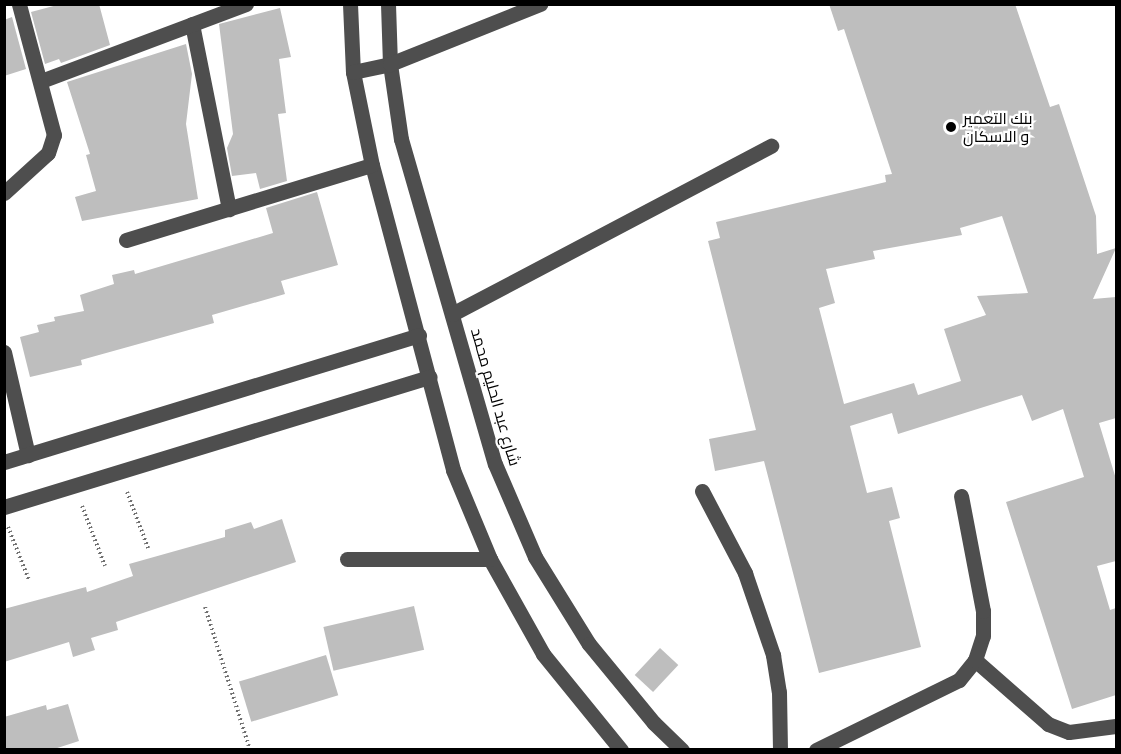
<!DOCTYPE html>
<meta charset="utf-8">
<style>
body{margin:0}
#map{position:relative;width:1121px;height:754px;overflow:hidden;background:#fff;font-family:Ubuntu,Cairo,sans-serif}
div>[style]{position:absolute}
.building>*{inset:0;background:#bebebe;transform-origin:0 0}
.path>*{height:4px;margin-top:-2px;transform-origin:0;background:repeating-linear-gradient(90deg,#707070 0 1.5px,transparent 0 4.5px)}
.minor>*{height:15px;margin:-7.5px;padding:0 7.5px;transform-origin:7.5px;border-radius:7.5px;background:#4e4e4e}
.dots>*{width:16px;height:16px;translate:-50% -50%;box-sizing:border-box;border:3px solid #fff;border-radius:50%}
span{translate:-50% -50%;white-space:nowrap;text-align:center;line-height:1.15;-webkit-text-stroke:4.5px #fff;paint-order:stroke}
.poi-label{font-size:16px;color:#000}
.left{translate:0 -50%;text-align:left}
.street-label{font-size:16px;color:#000}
.frame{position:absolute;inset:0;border:6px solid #000;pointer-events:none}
</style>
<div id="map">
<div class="building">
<i style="clip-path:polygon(61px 4px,99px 4px,110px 45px,61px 63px,59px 59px,45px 64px,31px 12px)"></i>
<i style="clip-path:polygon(evenodd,829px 4px,1015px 4px,1050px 107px,1059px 104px,1096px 216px,1097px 254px,1116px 248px,1093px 299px,1116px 297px,1116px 418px,1099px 423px,1116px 479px,1116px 561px,1097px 566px,1110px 610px,1116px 608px,1116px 695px,1072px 709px,1006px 502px,1084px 477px,1063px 409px,1032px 421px,1022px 395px,898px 434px,892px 413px,850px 426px,867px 493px,892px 487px,900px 518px,889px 521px,921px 647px,819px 673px,764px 461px,715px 471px,709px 439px,756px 430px,708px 241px,720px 238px,716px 222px,886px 182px,885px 175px,892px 174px,844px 29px,838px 31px,829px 4px,1002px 216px,1028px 293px,977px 296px,986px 315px,944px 329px,961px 381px,918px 395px,914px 383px,844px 404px,819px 308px,835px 303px,826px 269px,875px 259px,873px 251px,962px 235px,960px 228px,1002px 216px)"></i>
<i style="clip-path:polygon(280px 8px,291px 57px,279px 59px,286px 113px,278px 114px,287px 181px,260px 189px,256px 173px,232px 176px,227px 148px,233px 134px,219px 24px)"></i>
<i style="clip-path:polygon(12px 17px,26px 69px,4px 76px,4px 20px)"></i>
<i style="clip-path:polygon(186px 44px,192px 74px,186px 124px,198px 199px,82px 221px,75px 197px,96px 191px,86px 155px,90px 154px,67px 82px)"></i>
<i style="clip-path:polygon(317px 192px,338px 265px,281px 281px,285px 294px,212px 315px,214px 323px,81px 360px,82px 365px,30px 377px,20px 337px,39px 332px,37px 325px,55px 321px,54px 317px,84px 311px,80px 295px,114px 284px,112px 275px,134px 270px,135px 274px,273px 233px,266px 208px)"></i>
<i style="clip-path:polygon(282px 519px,296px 562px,116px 622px,118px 630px,91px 638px,95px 650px,73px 657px,69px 642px,4px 662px,4px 609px,86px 587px,87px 592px,133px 576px,129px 564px,225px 537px,225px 530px,251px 522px,254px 529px)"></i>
<i style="left:414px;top:606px;width:45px;height:93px;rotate:77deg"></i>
<i style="left:660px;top:648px;width:25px;height:37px;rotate:43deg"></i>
<i style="left:326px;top:655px;width:42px;height:91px;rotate:73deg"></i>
<i style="clip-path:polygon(68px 704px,79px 741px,51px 750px,4px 750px,4px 717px,46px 705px,47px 710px)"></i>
</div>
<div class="path">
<i style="left:127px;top:492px;width:60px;rotate:69.4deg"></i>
<i style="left:82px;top:506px;width:64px;rotate:69deg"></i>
<i style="left:8px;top:527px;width:57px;rotate:68.4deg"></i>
<i style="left:205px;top:607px;width:150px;rotate:72.5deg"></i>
</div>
<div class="minor">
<i style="left:350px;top:4px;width:68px;rotate:87.5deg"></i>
<i style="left:353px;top:72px;width:95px;rotate:78.5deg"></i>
<i style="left:372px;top:165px;width:316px;rotate:75.1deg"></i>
<i style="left:453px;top:470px;width:96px;rotate:67.4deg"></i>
<i style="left:490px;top:559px;width:109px;rotate:60.8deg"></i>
<i style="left:543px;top:654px;width:124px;rotate:50.9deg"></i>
<i style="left:388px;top:4px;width:60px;rotate:88.1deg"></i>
<i style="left:390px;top:64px;width:76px;rotate:81.7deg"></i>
<i style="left:401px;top:139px;width:338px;rotate:73.9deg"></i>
<i style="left:495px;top:464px;width:101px;rotate:66.7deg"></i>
<i style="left:535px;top:557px;width:102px;rotate:58.2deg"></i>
<i style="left:589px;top:644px;width:102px;rotate:50.6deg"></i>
<i style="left:654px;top:723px;width:39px;rotate:44deg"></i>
<i style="left:192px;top:24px;width:189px;rotate:78.7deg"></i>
<i style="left:353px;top:72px;width:38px;rotate:-12deg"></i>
<i style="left:390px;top:64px;width:162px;rotate:-21.8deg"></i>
<i style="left:41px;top:81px;width:219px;rotate:-20.6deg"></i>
<i style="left:4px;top:193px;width:59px;rotate:-42.3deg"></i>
<i style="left:48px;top:153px;width:19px;rotate:-72deg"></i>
<i style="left:54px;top:135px;width:136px;rotate:-105deg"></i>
<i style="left:126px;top:240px;width:257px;rotate:-17deg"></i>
<i style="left:452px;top:314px;width:361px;rotate:-27.8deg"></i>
<i style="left:4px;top:352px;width:106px;rotate:76.9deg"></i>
<i style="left:4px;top:462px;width:434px;rotate:-17deg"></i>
<i style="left:702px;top:491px;width:93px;rotate:62.3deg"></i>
<i style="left:745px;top:573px;width:87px;rotate:71.1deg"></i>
<i style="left:773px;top:655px;width:37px;rotate:81deg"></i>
<i style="left:779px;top:692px;width:58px;rotate:89deg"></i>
<i style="left:4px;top:507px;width:445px;rotate:-17deg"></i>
<i style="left:347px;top:559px;width:143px"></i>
<i style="left:975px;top:660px;width:97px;rotate:41.2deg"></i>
<i style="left:1048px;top:724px;width:22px;rotate:21deg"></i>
<i style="left:1069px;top:732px;width:47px;rotate:-7.3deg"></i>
<i style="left:816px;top:750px;width:159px;rotate:-26.1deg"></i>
<i style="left:959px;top:680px;width:26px;rotate:-51deg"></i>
<i style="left:975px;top:660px;width:25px;rotate:-72deg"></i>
<i style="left:983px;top:636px;width:25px;rotate:-90deg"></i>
<i style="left:983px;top:611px;width:117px;rotate:-100.8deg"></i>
</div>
<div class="dots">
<i style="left:951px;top:127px;background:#000"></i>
</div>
<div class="poi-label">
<span class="left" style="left:963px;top:127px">بنك التعمير<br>و الاسكان</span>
</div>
<div class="street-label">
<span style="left:496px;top:397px;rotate:74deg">شارع عبد الحليم محمد</span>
</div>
<div class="frame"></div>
</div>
